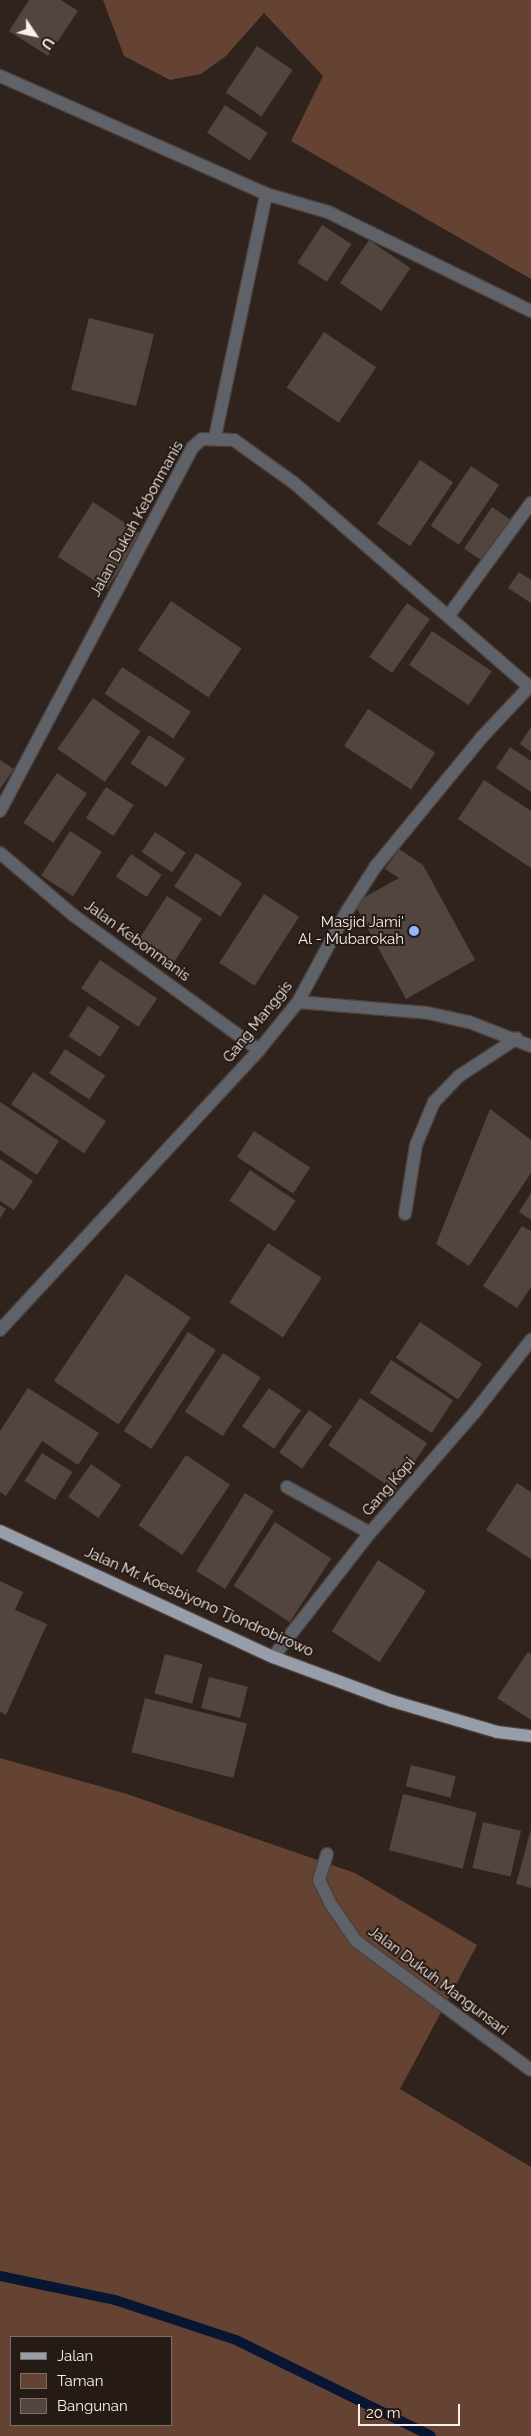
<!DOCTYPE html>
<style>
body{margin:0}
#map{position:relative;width:531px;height:2436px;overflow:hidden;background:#30231e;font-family:Raleway,sans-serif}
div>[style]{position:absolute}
.green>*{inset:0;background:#654332}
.stream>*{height:10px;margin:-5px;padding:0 5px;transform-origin:5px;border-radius:5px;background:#081533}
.building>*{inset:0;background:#52443e;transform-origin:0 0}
.roads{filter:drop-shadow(1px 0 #4c403b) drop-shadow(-1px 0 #4c403b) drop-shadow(0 1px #4c403b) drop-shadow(0 -1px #4c403b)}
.minor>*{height:12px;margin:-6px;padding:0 6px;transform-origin:6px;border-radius:6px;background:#5f6268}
.major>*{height:12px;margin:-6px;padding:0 6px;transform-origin:6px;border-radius:6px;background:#979da9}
.dots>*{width:14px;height:14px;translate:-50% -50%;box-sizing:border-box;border:2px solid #261a14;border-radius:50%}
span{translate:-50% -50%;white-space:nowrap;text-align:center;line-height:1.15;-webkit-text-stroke:4px #261a14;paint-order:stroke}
.street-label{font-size:15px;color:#f8f0ec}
.poi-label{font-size:15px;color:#f8f0ec}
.right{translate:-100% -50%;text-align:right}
.legend{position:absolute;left:10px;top:2336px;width:162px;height:90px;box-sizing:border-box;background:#261a14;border:1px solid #7a706a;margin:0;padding:6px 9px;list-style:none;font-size:15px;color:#f8f0ec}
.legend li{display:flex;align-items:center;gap:10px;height:25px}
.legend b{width:25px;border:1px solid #7a706a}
.north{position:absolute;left:10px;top:10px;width:50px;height:50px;-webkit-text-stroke:4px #261a14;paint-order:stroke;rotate:124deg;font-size:14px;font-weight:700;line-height:20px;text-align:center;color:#f8f0ec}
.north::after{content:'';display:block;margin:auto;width:18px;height:22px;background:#f8f0ec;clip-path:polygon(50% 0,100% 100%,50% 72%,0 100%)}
.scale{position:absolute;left:358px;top:2404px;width:102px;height:22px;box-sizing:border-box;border:2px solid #f8f0ec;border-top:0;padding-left:6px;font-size:15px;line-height:18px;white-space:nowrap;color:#f8f0ec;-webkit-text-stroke:4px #261a14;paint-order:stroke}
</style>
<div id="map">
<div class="green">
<i style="clip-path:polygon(103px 0,531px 0,531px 279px,291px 141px,323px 76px,264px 13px,226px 56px,201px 74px,170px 80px,124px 56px)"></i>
<i style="clip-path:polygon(evenodd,0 1758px,127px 1794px,355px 1873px,477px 1945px,400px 2089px,531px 2167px,531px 2436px,0 2436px,0 1758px,11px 2337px,171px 2337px,171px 2425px,11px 2425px,11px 2337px)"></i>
</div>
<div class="stream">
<i style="left:0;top:2276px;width:117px;rotate:11.8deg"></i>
<i style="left:115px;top:2300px;width:127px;rotate:18.3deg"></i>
<i style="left:236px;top:2340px;width:217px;rotate:26.2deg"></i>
</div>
<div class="building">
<i style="clip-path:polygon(29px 0,61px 0,78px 11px,48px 56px,9px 31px)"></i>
<i style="left:257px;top:46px;width:43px;height:56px;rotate:34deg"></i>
<i style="left:225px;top:105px;width:51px;height:33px;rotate:33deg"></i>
<i style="left:322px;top:225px;width:35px;height:45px;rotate:33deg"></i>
<i style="left:369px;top:240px;width:50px;height:52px;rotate:34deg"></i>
<i style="left:89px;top:318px;width:67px;height:74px;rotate:14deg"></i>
<i style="left:324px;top:332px;width:63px;height:67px;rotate:34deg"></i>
<i style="left:420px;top:460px;width:40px;height:77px;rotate:34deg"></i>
<i style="left:471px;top:466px;width:34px;height:72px;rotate:34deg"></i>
<i style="left:93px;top:502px;width:59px;height:65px;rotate:33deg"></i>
<i style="left:492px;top:507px;width:25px;height:50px;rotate:34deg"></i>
<i style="clip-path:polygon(519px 572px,531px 580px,531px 603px,508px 588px)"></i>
<i style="left:171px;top:601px;width:85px;height:59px;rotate:34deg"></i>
<i style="left:407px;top:603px;width:28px;height:66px;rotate:35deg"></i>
<i style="left:432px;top:631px;width:72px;height:41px;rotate:34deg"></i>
<i style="left:122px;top:667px;width:82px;height:32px;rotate:33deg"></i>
<i style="left:93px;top:698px;width:58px;height:62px;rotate:35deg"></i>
<i style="left:368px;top:709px;width:80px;height:44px;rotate:33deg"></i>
<i style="clip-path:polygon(531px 727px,531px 752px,520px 744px)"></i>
<i style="left:149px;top:735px;width:43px;height:34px;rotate:33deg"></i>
<i style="clip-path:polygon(510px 747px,531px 761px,531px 792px,496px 768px)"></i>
<i style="clip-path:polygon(0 760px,14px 769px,0 789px)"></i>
<i style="left:57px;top:773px;width:36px;height:60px;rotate:34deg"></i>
<i style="clip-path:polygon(484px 780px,531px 811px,531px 868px,458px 819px)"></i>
<i style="left:106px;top:787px;width:33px;height:37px;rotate:33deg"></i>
<i style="left:70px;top:831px;width:38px;height:53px;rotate:33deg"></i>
<i style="left:155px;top:832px;width:37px;height:24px;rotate:34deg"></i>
<i style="clip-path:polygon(399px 849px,423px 865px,475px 960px,406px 999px,354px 903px,399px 878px,385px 869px)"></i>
<i style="left:196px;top:853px;width:55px;height:40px;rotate:33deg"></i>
<i style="left:131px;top:854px;width:37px;height:27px;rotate:34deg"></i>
<i style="left:264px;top:894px;width:42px;height:82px;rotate:33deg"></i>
<i style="left:167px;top:896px;width:42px;height:55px;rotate:33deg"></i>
<i style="left:100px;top:960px;width:69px;height:34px;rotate:34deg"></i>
<i style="left:88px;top:1006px;width:38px;height:36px;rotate:33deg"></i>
<i style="left:65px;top:1049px;width:48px;height:29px;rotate:33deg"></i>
<i style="left:33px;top:1072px;width:88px;height:39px;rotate:34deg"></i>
<i style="clip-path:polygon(0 1102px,59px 1141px,37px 1175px,0 1150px)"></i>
<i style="clip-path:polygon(490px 1109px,531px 1140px,531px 1173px,469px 1266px,436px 1244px)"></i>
<i style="left:254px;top:1131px;width:67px;height:31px;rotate:33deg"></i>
<i style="clip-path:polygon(0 1159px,33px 1181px,14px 1210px,0 1201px)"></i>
<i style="left:250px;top:1170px;width:55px;height:37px;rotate:34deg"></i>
<i style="clip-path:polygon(531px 1193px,531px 1220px,519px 1212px)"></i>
<i style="clip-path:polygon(0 1205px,6px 1209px,0 1218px)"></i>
<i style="clip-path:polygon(522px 1226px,531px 1231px,531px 1287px,517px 1308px,483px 1286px)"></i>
<i style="left:268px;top:1243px;width:64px;height:71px;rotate:33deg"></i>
<i style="left:126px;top:1274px;width:78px;height:129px;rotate:34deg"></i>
<i style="left:420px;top:1322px;width:75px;height:43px;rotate:34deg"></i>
<i style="left:188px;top:1332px;width:33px;height:118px;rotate:33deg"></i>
<i style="left:223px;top:1353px;width:45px;height:70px;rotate:33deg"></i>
<i style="left:391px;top:1360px;width:74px;height:39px;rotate:33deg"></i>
<i style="clip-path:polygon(28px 1388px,99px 1433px,78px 1465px,42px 1441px,6px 1496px,0 1492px,0 1431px)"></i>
<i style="left:269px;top:1388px;width:39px;height:47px;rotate:35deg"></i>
<i style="left:360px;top:1398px;width:81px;height:57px;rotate:34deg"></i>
<i style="left:309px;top:1410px;width:28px;height:52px;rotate:35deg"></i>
<i style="left:42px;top:1453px;width:36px;height:33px;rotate:32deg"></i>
<i style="left:186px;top:1455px;width:53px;height:85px;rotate:34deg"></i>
<i style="left:91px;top:1464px;width:37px;height:40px;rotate:35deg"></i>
<i style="clip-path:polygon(517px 1483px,531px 1492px,531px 1559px,486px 1530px)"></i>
<i style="left:245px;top:1493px;width:34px;height:92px;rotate:32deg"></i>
<i style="left:275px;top:1522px;width:67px;height:76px;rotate:33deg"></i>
<i style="left:378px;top:1560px;width:57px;height:85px;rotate:33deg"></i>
<i style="clip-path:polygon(0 1581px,23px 1592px,15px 1610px,47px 1624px,6px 1715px,0 1712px)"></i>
<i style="clip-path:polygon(528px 1652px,531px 1654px,531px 1720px,497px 1698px)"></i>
<i style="left:165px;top:1654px;width:39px;height:41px;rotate:15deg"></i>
<i style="left:209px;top:1677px;width:40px;height:32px;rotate:14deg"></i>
<i style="left:145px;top:1698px;width:105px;height:56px;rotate:14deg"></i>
<i style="left:411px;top:1765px;width:46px;height:22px;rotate:14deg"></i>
<i style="left:403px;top:1794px;width:76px;height:58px;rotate:14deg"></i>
<i style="left:483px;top:1822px;width:39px;height:47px;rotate:13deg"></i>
<i style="clip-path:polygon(531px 1829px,531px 1888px,516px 1884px)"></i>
</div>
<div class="roads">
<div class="minor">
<i style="left:0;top:76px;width:291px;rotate:23.9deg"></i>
<i style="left:266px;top:194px;width:65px;rotate:16.2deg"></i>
<i style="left:328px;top:212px;width:226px;rotate:26deg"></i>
<i style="left:215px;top:437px;width:248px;rotate:-78.1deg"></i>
<i style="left:449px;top:615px;width:139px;rotate:-53.8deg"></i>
<i style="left:0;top:811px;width:412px;rotate:-62.1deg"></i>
<i style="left:193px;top:447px;width:12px;rotate:-42deg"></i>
<i style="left:202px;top:439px;width:32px;rotate:2deg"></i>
<i style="left:234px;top:440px;width:74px;rotate:35.6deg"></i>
<i style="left:294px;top:483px;width:313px;rotate:40.9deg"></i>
<i style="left:0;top:853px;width:96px;rotate:40.3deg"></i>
<i style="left:73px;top:915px;width:230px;rotate:36deg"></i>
<i style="left:298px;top:1002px;width:130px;rotate:4.8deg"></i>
<i style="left:428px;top:1013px;width:42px;rotate:12.4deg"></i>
<i style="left:469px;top:1022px;width:66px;rotate:21.2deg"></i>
<i style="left:405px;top:1214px;width:70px;rotate:-80.9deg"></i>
<i style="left:416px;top:1145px;width:47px;rotate:-67.3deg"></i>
<i style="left:434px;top:1102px;width:36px;rotate:-46deg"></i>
<i style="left:459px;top:1076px;width:69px;rotate:-33.2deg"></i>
<i style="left:0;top:1330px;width:381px;rotate:-47.2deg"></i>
<i style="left:259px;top:1050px;width:62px;rotate:-50.9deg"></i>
<i style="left:298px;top:1002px;width:103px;rotate:-61.7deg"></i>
<i style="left:347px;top:911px;width:54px;rotate:-57.2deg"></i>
<i style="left:376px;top:866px;width:167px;rotate:-50.6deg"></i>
<i style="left:482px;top:737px;width:69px;rotate:-46.8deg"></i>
<i style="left:287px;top:1487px;width:95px;rotate:29deg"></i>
<i style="left:273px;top:1657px;width:157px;rotate:-52deg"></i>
<i style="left:370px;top:1533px;width:159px;rotate:-49.1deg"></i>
<i style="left:474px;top:1413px;width:93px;rotate:-52deg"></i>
<i style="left:327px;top:1854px;width:27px;rotate:107deg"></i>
<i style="left:319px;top:1880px;width:25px;rotate:64deg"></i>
<i style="left:330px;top:1903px;width:46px;rotate:55.6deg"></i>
<i style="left:356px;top:1941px;width:217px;rotate:36.4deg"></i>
</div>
<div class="major">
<i style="left:0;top:1531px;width:301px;rotate:24.8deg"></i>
<i style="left:273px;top:1657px;width:127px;rotate:20.3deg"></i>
<i style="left:392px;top:1701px;width:109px;rotate:16.4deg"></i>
<i style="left:497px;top:1732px;width:34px;rotate:7deg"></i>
</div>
</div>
<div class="dots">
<i style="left:414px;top:931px;background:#93b7fd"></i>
</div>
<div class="street-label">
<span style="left:137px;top:519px;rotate:-61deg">Jalan Dukuh Kebonmanis</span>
<span style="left:137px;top:941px;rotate:36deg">Jalan Kebonmanis</span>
<span style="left:258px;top:1022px;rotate:-51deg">Gang Manggis</span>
<span style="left:389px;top:1487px;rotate:-49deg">Gang Kopi</span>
<span style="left:199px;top:1602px;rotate:24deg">Jalan Mr. Koesbiyono Tjondrobirowo</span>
<span style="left:438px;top:1981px;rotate:37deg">Jalan Dukuh Mangunsari</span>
</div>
<div class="poi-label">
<span class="right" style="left:404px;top:931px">Masjid Jami'<br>Al - Mubarokah</span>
</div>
<ul class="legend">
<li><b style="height:6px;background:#979da9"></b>Jalan</li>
<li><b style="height:14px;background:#654332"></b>Taman</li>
<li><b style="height:14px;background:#52443e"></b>Bangunan</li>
</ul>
<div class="north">U</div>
<div class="scale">20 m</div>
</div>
